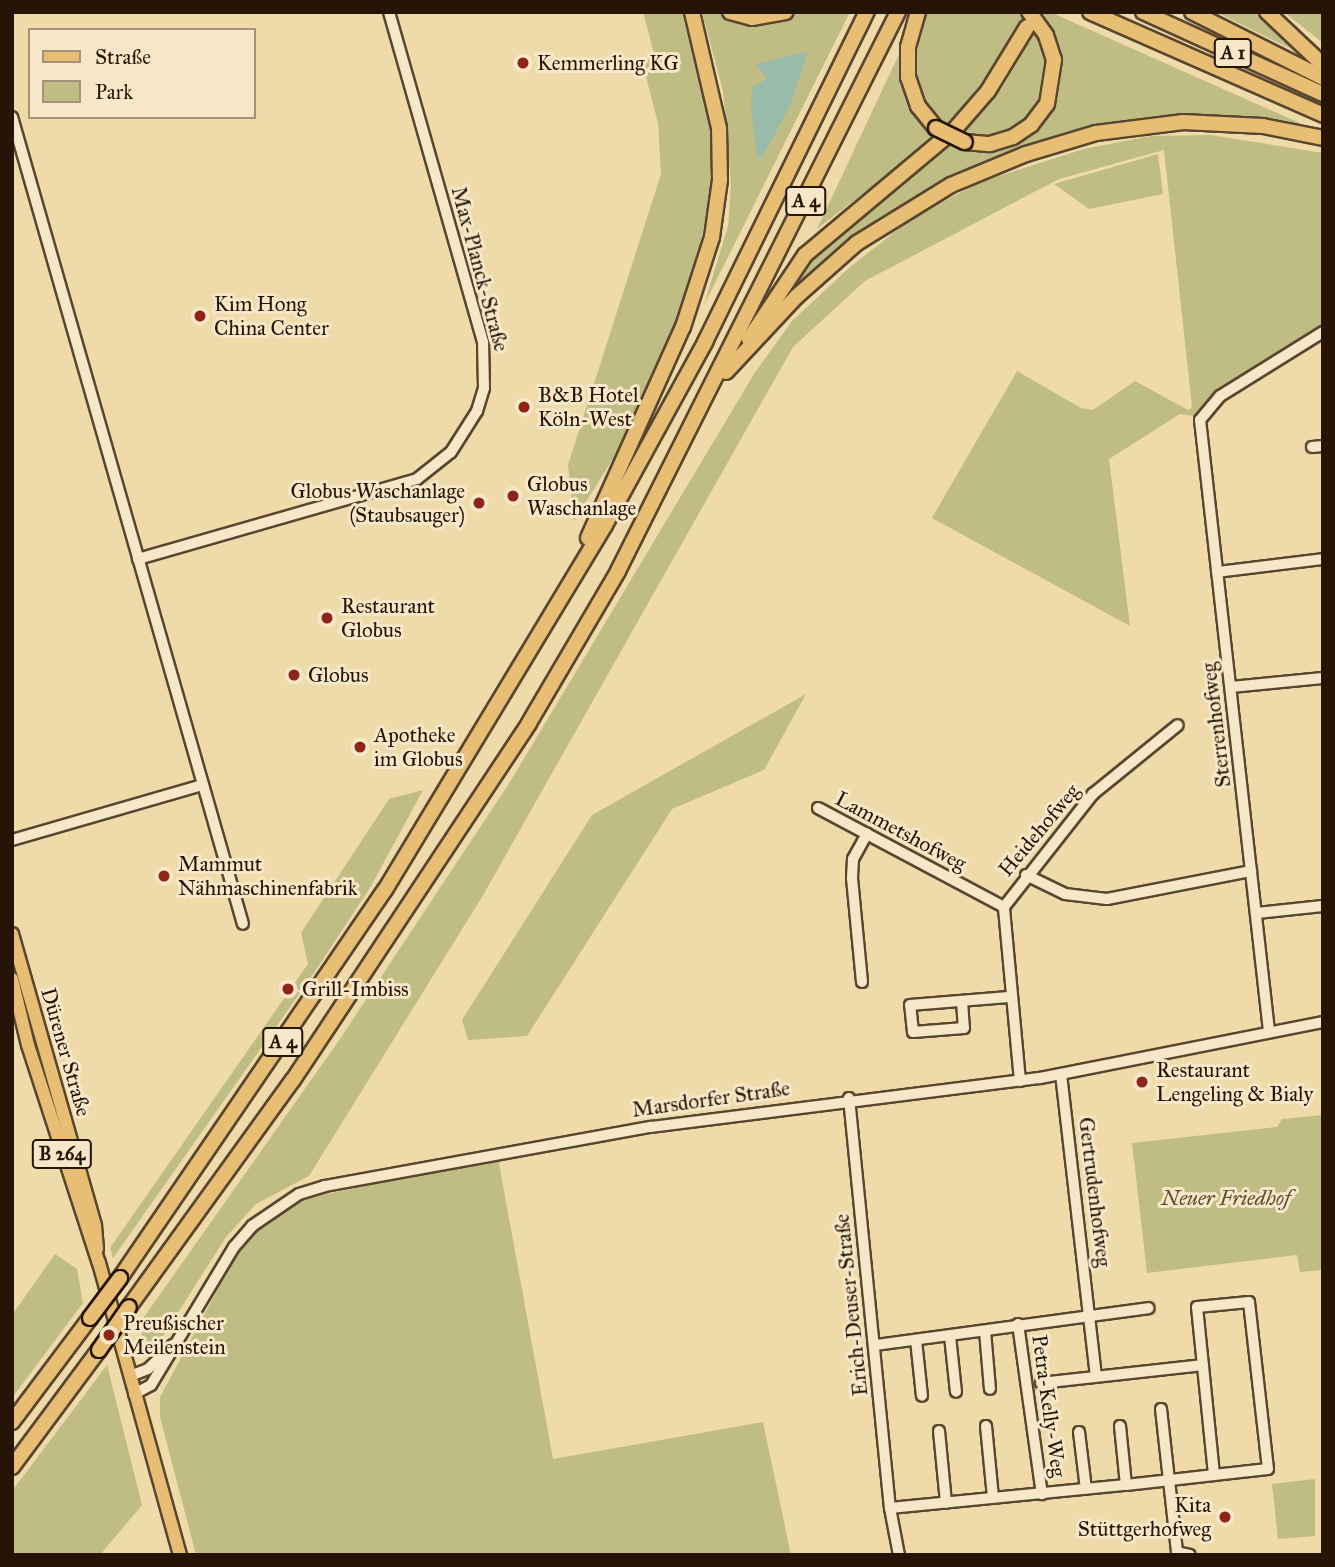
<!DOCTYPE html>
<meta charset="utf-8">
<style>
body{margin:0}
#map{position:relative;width:1335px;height:1567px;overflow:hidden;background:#efdaa9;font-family:"IM FELL Great Primer",serif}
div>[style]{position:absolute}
.green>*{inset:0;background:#c0bd84}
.water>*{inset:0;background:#9abaaa}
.roads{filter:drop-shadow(2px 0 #58462f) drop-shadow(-2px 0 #58462f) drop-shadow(0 2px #58462f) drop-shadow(0 -2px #58462f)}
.minor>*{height:10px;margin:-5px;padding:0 5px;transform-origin:5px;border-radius:5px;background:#f5e7c7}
.major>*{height:12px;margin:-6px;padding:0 6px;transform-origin:6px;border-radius:6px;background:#e8bd74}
.highway>*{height:14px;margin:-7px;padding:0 7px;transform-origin:7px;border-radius:7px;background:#e8bd74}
.bridges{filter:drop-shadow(2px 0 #261406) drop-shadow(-2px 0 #261406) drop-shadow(0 2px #261406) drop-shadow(0 -2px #261406)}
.highway-bridge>*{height:14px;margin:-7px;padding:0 7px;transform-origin:7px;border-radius:7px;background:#e8bd74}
.dots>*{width:19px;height:19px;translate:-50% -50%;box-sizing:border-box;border:4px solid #f5e7c7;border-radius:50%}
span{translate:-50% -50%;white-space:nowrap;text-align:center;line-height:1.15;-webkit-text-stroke:6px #f5e7c7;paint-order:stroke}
.shield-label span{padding:2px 5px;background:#f5e7c7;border:2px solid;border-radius:5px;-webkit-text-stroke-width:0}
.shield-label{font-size:19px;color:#261406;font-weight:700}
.poi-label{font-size:21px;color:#261406}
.left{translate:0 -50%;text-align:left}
.right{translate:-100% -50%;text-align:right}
.street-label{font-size:21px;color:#261406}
.park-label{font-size:21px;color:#5c4f32;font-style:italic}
.frame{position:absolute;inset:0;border:14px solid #261406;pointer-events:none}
.legend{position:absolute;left:28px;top:28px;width:228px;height:91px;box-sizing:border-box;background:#f5e7c7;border:2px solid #a2937a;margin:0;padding:9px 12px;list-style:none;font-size:21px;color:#261406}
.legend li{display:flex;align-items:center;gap:14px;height:35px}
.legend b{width:35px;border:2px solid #a2937a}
</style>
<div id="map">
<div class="green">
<i style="clip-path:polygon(643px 12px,686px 12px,712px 121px,711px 193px,695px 269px,668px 345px,634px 425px,574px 521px,568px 465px,661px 174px,658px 123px,642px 61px,655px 57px)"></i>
<i style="clip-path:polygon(702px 12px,718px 12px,746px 26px,774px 23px,797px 12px,850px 12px,704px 305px,728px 226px,731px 185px,723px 91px)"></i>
<i style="clip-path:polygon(923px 12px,1022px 14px,1023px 22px,988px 81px,947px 127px,932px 112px,929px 114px,915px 87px,915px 32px)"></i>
<i style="clip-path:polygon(1041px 12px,1050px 12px,1313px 129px,1247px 117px,1206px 116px,1081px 130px,989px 161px,916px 196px,784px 295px,812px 255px,864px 208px,949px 145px,974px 152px,1042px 122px,1055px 100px,1060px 69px,1055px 37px)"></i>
<i style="clip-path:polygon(1216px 12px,1258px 12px,1297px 52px)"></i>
<i style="clip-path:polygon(1284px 12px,1323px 12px,1323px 43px,1290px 17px)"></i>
<i style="clip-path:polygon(1036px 30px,1047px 51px,1048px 84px,1037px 111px,1017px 129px,985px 139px,962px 134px,1002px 88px)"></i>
<i style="clip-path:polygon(901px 50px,908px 98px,921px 124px,935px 138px,817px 229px)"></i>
<i style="clip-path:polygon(1211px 135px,1323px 153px,1323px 325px,1222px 388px,1193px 416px,1180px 414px,1109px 459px,1130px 626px,932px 518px,1017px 371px,1081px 408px,1093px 410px,1135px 381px,1188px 410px,1192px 407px,1164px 150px,1059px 179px,865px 281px,793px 347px,482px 897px,309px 1176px,256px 1204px,226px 1237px,153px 1352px,137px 1327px,340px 1039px,510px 782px,754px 374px,792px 321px,850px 267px,915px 216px,983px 181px,1084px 149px,1151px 136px)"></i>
<i style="clip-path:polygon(1158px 154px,1163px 194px,1089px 209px,1054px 184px)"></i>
<i style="clip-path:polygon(806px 694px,764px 770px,672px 809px,527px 1036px,468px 1040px,462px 1020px,592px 815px)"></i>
<i style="clip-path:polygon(423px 790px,370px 888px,312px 976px,113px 1258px,110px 1248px,308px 964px,301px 933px,389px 799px)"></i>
<i style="clip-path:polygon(1323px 1115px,1323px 1270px,1300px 1272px,1297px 1255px,1147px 1273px,1132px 1143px,1277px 1127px,1282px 1119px)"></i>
<i style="clip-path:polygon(498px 1158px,553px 1459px,763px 1422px,791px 1555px,196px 1555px,160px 1417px,160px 1397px,240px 1248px,276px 1214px,303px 1199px)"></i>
<i style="clip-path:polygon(55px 1254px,77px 1269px,83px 1303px,12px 1398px,12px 1315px)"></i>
<i style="clip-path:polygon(107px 1365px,142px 1505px,100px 1555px,12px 1555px,12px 1491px)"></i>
<i style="clip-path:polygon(1315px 1479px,1315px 1536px,1278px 1539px,1272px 1484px)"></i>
</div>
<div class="water">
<i style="clip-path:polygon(808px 51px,791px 104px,761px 159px,757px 157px,751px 108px,752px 87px,767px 79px,756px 64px)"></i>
</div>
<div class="roads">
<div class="minor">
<i style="left:12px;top:117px;width:839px;rotate:74.03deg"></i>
<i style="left:1312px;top:447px;width:11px;rotate:-5deg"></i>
<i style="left:138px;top:559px;width:290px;rotate:-16deg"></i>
<i style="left:417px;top:479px;width:43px;rotate:-38.5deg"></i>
<i style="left:451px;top:452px;width:49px;rotate:-57.6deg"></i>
<i style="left:477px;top:411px;width:24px;rotate:-73deg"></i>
<i style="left:484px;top:388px;width:46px;rotate:-91.2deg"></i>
<i style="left:483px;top:342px;width:343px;rotate:-105.9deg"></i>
<i style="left:1217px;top:572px;width:107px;rotate:-7deg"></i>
<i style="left:1231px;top:687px;width:92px;rotate:-5.6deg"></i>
<i style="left:818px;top:808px;width:211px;rotate:28deg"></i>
<i style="left:12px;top:840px;width:199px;rotate:-16.1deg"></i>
<i style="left:1026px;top:875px;width:43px;rotate:26deg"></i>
<i style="left:1065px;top:894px;width:42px;rotate:6.8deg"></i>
<i style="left:1107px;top:899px;width:147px;rotate:-11deg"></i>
<i style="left:1257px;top:913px;width:66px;rotate:-6.1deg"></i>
<i style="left:862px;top:982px;width:104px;rotate:-95.5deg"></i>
<i style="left:852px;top:878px;width:19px;rotate:-87deg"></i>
<i style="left:853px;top:859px;width:29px;rotate:-61deg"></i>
<i style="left:962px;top:1001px;width:27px;rotate:86deg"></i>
<i style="left:964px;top:1028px;width:51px;rotate:175.5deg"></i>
<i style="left:913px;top:1032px;width:27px;rotate:-96deg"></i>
<i style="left:910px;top:1005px;width:99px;rotate:-4.6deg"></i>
<i style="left:1269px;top:1031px;width:615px;rotate:-96.44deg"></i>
<i style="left:1200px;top:420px;width:31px;rotate:-50deg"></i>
<i style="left:1220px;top:396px;width:121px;rotate:-31.9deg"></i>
<i style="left:1061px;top:1074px;width:304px;rotate:83.4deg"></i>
<i style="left:1020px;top:1081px;width:175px;rotate:-95.3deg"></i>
<i style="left:1004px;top:907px;width:144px;rotate:-51.8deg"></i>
<i style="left:1093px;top:794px;width:109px;rotate:-39.1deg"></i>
<i style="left:849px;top:1098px;width:412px;rotate:84.3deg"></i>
<i style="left:890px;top:1508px;width:48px;rotate:79.2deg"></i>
<i style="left:1018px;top:1324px;width:172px;rotate:82deg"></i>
<i style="left:985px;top:1331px;width:58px;rotate:85.1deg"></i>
<i style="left:950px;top:1336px;width:56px;rotate:83.9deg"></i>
<i style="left:916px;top:1340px;width:56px;rotate:83.9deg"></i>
<i style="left:876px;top:1345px;width:275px;rotate:-7.7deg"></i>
<i style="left:130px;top:1376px;width:19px;rotate:-21deg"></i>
<i style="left:148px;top:1369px;width:35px;rotate:-44deg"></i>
<i style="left:1041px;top:1383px;width:163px;rotate:-6.3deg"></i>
<i style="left:134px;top:1394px;width:19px;rotate:-28deg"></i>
<i style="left:151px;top:1385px;width:161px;rotate:-59deg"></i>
<i style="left:234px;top:1247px;width:28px;rotate:-49deg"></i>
<i style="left:252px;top:1226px;width:57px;rotate:-34.2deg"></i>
<i style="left:299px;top:1194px;width:27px;rotate:-17deg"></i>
<i style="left:325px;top:1186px;width:331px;rotate:-10.3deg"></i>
<i style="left:651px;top:1127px;width:392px;rotate:-7.2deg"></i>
<i style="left:1040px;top:1078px;width:288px;rotate:-11.2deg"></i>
<i style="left:1161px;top:1409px;width:144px;rotate:83.6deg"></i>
<i style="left:1177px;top:1552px;width:13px;rotate:13deg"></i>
<i style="left:986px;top:1426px;width:72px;rotate:84.4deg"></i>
<i style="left:1120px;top:1426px;width:59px;rotate:84.2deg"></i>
<i style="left:939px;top:1431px;width:72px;rotate:84.4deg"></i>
<i style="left:1079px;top:1432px;width:57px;rotate:83deg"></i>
<i style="left:890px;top:1508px;width:237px;rotate:-5.6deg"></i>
<i style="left:1126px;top:1485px;width:89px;rotate:-6.5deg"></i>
<i style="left:1214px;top:1475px;width:54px;rotate:-6.3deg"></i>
<i style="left:1268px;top:1469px;width:168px;rotate:-96.5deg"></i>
<i style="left:1249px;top:1302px;width:52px;rotate:174.5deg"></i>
<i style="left:1197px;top:1307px;width:169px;rotate:84.2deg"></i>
</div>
<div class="major">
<i style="left:12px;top:934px;width:304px;rotate:74.1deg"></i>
<i style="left:95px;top:1226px;width:23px;rotate:85deg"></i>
<i style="left:12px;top:979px;width:68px;rotate:76.4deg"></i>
<i style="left:28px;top:1045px;width:229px;rotate:72deg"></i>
<i style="left:99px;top:1263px;width:303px;rotate:74.5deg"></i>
</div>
<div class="highway">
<i style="left:730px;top:12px;width:23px;rotate:15deg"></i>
<i style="left:752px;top:18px;width:34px;rotate:-10deg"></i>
<i style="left:918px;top:12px;width:36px;rotate:106deg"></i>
<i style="left:908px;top:47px;width:30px;rotate:90deg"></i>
<i style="left:908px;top:77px;width:31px;rotate:71deg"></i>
<i style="left:918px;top:106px;width:28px;rotate:51deg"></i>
<i style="left:1090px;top:12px;width:255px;rotate:23.8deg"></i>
<i style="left:1143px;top:12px;width:198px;rotate:24.5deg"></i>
<i style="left:1192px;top:12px;width:147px;rotate:26.7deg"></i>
<i style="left:1267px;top:12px;width:77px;rotate:43.4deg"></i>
<i style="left:965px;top:142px;width:25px;rotate:5deg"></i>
<i style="left:990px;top:144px;width:24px;rotate:-17deg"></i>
<i style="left:1013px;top:137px;width:22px;rotate:-34deg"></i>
<i style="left:1031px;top:125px;width:26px;rotate:-53deg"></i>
<i style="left:1047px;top:104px;width:45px;rotate:-81deg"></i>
<i style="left:1054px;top:60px;width:26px;rotate:-108deg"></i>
<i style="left:1046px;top:35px;width:29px;rotate:-126deg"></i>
<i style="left:749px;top:339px;width:101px;rotate:-56.3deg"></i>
<i style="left:805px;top:255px;width:196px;rotate:-40deg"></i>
<i style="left:955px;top:129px;width:50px;rotate:-49deg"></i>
<i style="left:988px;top:91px;width:75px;rotate:-58.6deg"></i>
<i style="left:726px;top:372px;width:103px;rotate:-47deg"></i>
<i style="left:796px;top:297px;width:81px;rotate:-41.5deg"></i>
<i style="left:857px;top:243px;width:110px;rotate:-31.7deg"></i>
<i style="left:951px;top:185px;width:81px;rotate:-22.5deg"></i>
<i style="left:1026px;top:154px;width:73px;rotate:-16.7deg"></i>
<i style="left:1096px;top:133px;width:88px;rotate:-7.2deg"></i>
<i style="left:1183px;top:122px;width:80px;rotate:2.9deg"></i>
<i style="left:1263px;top:126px;width:61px;rotate:11.3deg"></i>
<i style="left:588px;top:538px;width:231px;rotate:-65.8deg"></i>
<i style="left:683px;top:327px;width:95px;rotate:-72.1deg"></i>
<i style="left:712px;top:237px;width:58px;rotate:-82deg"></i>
<i style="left:720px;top:180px;width:52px;rotate:-91.1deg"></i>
<i style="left:719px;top:128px;width:119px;rotate:-103.1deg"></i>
<i style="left:120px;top:1278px;width:470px;rotate:-55.7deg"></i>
<i style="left:385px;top:890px;width:426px;rotate:-58.9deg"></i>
<i style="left:605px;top:525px;width:209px;rotate:-61.3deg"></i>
<i style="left:705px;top:342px;width:368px;rotate:-63.9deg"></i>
<i style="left:129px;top:1307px;width:280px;rotate:-54.2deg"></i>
<i style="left:293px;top:1080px;width:428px;rotate:-56.5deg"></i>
<i style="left:529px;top:723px;width:176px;rotate:-59.6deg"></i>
<i style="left:618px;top:571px;width:625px;rotate:-63.39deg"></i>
<i style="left:12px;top:1422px;width:130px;rotate:-53.1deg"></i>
<i style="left:12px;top:1467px;width:146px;rotate:-53.4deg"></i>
</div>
</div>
<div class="bridges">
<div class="highway-bridge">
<i style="left:936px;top:128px;width:32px;rotate:26deg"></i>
<i style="left:90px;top:1318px;width:50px;rotate:-53.1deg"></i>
<i style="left:99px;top:1350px;width:52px;rotate:-55.1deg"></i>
</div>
</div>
<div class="dots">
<i style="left:523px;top:63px;background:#8f2418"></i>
<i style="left:200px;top:316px;background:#8f2418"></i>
<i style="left:524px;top:407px;background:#8f2418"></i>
<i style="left:513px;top:496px;background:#8f2418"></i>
<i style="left:479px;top:503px;background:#8f2418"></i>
<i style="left:327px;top:618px;background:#8f2418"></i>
<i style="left:294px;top:675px;background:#8f2418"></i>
<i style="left:360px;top:747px;background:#8f2418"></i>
<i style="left:164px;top:876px;background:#8f2418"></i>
<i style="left:288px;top:989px;background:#8f2418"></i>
<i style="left:1142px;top:1082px;background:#8f2418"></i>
<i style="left:109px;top:1335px;background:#8f2418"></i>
<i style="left:1225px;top:1517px;background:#8f2418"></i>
</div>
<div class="shield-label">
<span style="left:1233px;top:53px">A 1</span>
<span style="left:806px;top:201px">A 4</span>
<span style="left:283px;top:1042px">A 4</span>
<span style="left:62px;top:1154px">B 264</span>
</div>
<div class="poi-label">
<span class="left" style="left:537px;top:63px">Kemmerling KG</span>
<span class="left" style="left:214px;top:316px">Kim Hong<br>China Center</span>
<span class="left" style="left:538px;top:407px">B&amp;B Hotel<br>Köln-West</span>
<span class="left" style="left:527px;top:496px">Globus<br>Waschanlage</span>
<span class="right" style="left:465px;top:503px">Globus Waschanlage<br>(Staubsauger)</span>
<span class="left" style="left:341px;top:618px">Restaurant<br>Globus</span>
<span class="left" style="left:308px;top:675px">Globus</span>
<span class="left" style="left:374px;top:747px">Apotheke<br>im Globus</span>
<span class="left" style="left:178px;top:876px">Mammut<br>Nähmaschinenfabrik</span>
<span class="left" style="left:302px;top:989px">Grill-Imbiss</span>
<span class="left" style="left:1156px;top:1082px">Restaurant<br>Lengeling &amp; Bialy</span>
<span class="left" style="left:123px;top:1335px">Preußischer<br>Meilenstein</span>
<span class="right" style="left:1211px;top:1517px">Kita<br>Stüttgerhofweg</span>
</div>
<div class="street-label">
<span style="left:480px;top:269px;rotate:75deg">Max-Planck-Straße</span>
<span style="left:1216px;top:725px;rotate:-97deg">Sterrenhofweg</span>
<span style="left:1039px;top:830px;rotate:-50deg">Heidehofweg</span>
<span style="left:901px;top:831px;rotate:28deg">Lammetshofweg</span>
<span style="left:66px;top:1052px;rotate:74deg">Dürener Straße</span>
<span style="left:711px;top:1099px;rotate:-8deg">Marsdorfer Straße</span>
<span style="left:1095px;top:1192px;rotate:83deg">Gertrudenhofweg</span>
<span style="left:851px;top:1305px;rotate:-96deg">Erich-Deuser-Straße</span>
<span style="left:1049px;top:1406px;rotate:82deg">Petra-Kelly-Weg</span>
</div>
<div class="park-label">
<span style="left:1226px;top:1198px">Neuer Friedhof</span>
</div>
<div class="frame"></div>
<ul class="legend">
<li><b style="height:9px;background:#e8bd74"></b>Straße</li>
<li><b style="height:19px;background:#c0bd84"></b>Park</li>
</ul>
</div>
